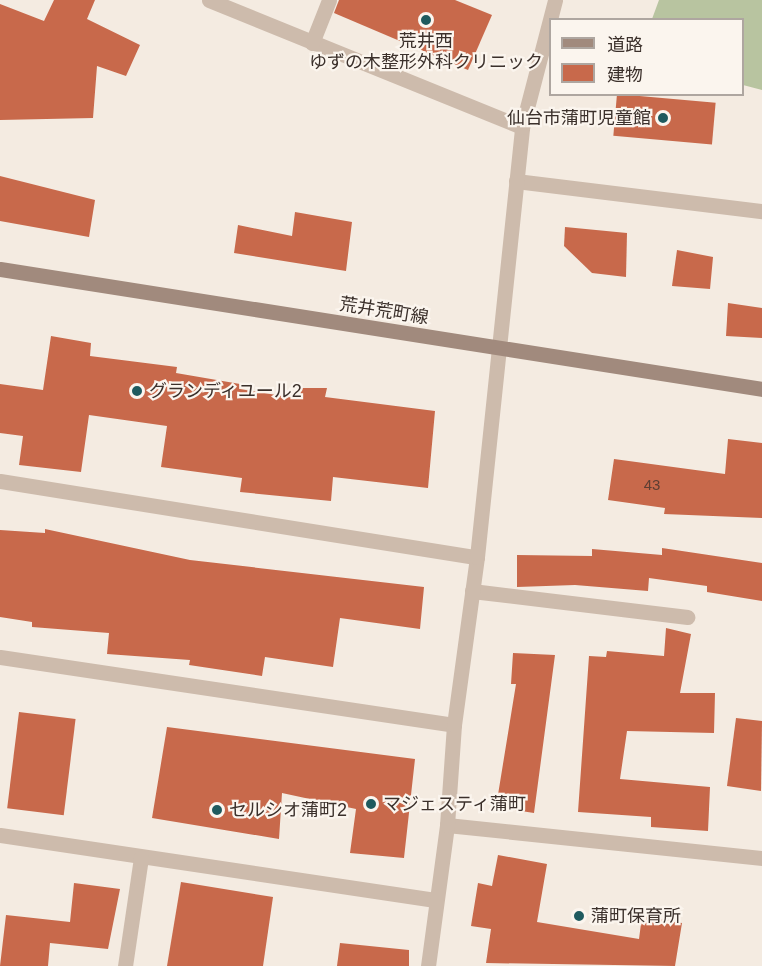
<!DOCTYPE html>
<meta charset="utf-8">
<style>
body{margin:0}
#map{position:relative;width:762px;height:966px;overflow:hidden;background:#f4ebe1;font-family:Arial,"Noto Sans JP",sans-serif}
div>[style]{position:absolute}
.green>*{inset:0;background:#b8c4a0}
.building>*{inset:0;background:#c8694b;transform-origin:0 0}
.minor>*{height:15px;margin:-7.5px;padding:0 7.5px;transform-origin:7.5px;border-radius:7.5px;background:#cdbbac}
.tertiary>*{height:15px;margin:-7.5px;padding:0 7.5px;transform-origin:7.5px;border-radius:7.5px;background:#cdbbac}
.secondary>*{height:15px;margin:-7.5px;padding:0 7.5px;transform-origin:7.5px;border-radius:7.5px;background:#a18a7d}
.dots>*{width:16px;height:16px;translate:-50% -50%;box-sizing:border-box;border:3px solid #fbf5ee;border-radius:50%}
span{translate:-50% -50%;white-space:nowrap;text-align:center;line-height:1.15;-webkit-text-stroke:4.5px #fbf5ee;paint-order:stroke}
.number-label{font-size:15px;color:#5e3e33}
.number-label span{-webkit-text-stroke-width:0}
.poi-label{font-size:18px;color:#3b302b}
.right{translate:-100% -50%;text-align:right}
.left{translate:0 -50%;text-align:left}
.street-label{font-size:18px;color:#3b302b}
.legend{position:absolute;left:549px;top:18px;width:195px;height:78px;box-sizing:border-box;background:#fbf5ee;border:2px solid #aea6a0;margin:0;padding:8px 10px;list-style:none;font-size:18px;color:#3b302b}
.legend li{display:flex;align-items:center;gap:12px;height:30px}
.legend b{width:30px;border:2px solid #aea6a0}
</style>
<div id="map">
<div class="green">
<i style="clip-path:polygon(659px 0,762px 0,762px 90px,743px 85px,742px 20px,652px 19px)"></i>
</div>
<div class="building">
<i style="clip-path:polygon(54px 0,95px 0,87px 19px,140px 45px,126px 76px,97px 66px,93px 118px,0 120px,0 4px,44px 21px)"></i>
<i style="clip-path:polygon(339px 0,455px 0,492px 15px,468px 70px,334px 13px)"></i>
<i style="left:617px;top:94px;width:99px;height:42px;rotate:5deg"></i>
<i style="clip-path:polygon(0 176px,95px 200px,89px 237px,0 221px)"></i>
<i style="clip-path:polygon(295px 212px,352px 222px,346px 271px,234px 253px,238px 225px,292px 236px)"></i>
<i style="clip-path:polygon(565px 227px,627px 233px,626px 277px,592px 273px,564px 246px)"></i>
<i style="clip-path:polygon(677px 250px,713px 257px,710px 289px,672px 286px)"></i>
<i style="clip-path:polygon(728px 303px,762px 308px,762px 338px,726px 336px)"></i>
<i style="clip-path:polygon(51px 336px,91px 343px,90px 356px,177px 367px,176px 373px,240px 384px,240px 389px,300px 399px,301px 388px,327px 388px,325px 397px,435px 411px,428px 488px,333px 477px,331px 501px,240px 492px,242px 478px,161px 467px,167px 426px,89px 415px,81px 472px,19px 465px,23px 436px,0 433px,0 384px,43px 390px)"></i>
<i style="clip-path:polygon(728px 439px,762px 443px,762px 518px,664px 514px,665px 508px,608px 500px,614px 459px,725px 474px)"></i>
<i style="clip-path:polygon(45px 529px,190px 560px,424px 587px,420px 629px,340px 618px,333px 667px,265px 657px,262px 676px,189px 665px,190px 660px,107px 654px,109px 633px,32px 627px,32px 622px,0 617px,0 530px,45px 533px)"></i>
<i style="clip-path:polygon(662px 548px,762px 563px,762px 601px,707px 592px,707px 586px,649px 578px,648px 591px,575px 585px,517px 587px,517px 555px,592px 556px,592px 549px,662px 555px)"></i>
<i style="clip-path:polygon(666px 628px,691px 634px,680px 693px,715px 693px,714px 733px,627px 731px,620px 779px,710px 787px,708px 831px,651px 827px,651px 817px,578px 812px,589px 656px,606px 657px,607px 651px,664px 656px)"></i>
<i style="clip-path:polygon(513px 653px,555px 655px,534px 813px,496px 807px,516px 684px,511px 684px)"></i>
<i style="left:19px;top:712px;width:57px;height:97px;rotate:7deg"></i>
<i style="clip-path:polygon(736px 718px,762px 721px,761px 791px,727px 786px)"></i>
<i style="clip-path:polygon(167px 727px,415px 759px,404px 858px,350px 853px,356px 809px,282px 793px,279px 839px,152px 818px)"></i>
<i style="clip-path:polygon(498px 855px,547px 864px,537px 922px,639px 939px,642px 916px,682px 923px,675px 966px,486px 963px,491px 929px,471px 926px,478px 883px,492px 886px)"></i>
<i style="clip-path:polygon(181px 882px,273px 897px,263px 966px,167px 966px)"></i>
<i style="clip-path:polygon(74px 883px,120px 889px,108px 949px,50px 943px,48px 966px,0 966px,6px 915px,70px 922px)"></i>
<i style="clip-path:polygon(340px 943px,409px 950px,409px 966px,337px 966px)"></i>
</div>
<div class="minor">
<i style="left:209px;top:0;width:338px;rotate:22.1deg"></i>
<i style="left:312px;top:43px;width:46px;rotate:-68.4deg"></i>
<i style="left:516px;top:181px;width:248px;rotate:7deg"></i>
<i style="left:0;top:481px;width:483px;rotate:9.1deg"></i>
<i style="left:472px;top:591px;width:217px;rotate:6.9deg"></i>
<i style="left:0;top:657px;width:459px;rotate:8.5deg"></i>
<i style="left:447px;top:825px;width:317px;rotate:6deg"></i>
<i style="left:0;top:835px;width:440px;rotate:8.5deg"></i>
<i style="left:125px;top:966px;width:110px;rotate:-81.6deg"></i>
</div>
<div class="tertiary">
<i style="left:428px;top:966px;width:142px;rotate:-82.3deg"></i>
<i style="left:447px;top:825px;width:100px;rotate:-86deg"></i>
<i style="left:454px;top:725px;width:170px;rotate:-82.2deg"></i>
<i style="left:477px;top:557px;width:432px;rotate:-84deg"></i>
<i style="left:522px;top:127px;width:131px;rotate:-75.4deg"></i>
</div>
<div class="secondary">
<i style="left:0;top:269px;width:771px;rotate:8.95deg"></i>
</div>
<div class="dots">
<i style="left:426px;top:20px;background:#1f5a5e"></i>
<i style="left:663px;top:118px;background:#1f5a5e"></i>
<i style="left:137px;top:391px;background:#1f5a5e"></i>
<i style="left:371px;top:804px;background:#1f5a5e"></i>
<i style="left:217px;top:810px;background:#1f5a5e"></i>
<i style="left:579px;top:916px;background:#1f5a5e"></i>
</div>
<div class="number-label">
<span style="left:652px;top:485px">43</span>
</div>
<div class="poi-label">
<span style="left:426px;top:52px">荒井西<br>ゆずの木整形外科クリニック</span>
<span class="right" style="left:651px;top:118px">仙台市蒲町児童館</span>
<span class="left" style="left:149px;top:391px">グランディユール2</span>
<span class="left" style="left:383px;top:804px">マジェスティ蒲町</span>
<span class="left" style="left:229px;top:810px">セルシオ蒲町2</span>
<span class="left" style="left:591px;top:916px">蒲町保育所</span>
</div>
<div class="street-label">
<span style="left:384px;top:311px;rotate:9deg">荒井荒町線</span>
</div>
<ul class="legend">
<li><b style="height:8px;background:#a18a7d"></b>道路</li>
<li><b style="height:16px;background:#c8694b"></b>建物</li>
</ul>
</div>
